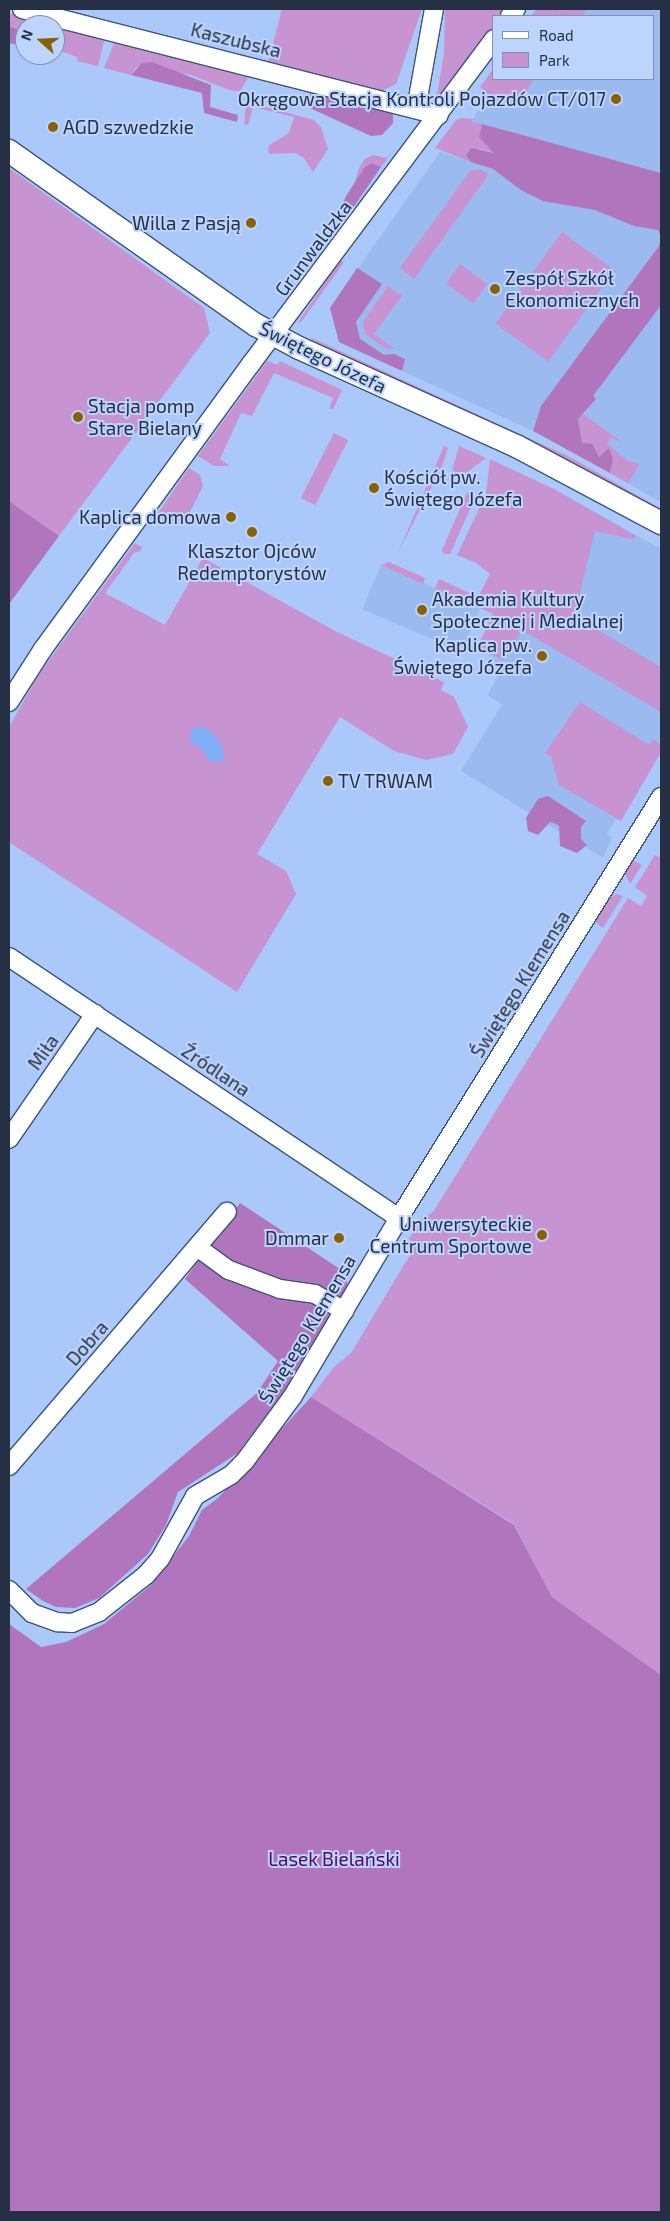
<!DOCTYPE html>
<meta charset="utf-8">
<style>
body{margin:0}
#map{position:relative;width:670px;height:2221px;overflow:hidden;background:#aac8f9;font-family:"Exo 2",sans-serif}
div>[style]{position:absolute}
.built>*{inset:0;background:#9abaf0;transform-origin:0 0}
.green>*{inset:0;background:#c793d1;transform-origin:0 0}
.forest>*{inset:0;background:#b175bd}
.water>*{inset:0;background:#81affc}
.roads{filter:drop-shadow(1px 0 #3b547e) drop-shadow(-1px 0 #3b547e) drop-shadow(0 1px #3b547e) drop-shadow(0 -1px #3b547e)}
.minor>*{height:18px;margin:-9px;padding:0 9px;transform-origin:9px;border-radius:9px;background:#fff}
.tertiary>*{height:22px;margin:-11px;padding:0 11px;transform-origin:11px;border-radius:11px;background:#fff}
.dots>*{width:14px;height:14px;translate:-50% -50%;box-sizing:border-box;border:2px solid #bdd4fc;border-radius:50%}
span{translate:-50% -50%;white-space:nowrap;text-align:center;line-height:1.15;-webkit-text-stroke:4px #bdd4fc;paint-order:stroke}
.street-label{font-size:19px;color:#253044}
.poi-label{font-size:19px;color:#253044}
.right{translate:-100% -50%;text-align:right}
.left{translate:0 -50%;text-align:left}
.park-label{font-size:19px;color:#550463}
.frame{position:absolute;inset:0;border:10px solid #253044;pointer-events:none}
.legend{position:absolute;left:492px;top:15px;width:162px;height:65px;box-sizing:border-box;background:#bdd4fc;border:1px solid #8092b2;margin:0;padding:6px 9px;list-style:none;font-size:15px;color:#253044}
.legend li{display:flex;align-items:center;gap:10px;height:25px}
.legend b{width:25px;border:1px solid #8092b2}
.north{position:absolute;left:15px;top:15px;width:50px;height:50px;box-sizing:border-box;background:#bdd4fc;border:1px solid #8092b2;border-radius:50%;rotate:290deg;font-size:14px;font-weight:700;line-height:20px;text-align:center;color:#253044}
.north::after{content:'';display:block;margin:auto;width:18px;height:22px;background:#896100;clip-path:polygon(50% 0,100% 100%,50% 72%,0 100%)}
</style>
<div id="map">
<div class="built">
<i style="clip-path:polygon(547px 9px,661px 9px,661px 173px,471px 122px,499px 79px,654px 79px,654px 16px,542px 16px)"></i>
<i style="clip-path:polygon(440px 152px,661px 222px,661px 502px,544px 436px,339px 342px,330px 308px)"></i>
<i style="clip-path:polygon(554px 489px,661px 549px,661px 752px,621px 821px,616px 819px,607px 833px,612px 838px,603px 858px,461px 771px,502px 705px,488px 695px,501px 670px,486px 662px,508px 616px)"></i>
<i style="left:381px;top:565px;width:108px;height:48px;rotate:23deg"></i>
</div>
<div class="green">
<i style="clip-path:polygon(282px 9px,422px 9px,396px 84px,379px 92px,268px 63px)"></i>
<i style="clip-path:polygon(445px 9px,506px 9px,501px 16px,494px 16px,494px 26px,435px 106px,444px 54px)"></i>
<i style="clip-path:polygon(537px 9px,560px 9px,556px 16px,531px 16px)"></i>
<i style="clip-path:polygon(562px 9px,588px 9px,582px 16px,556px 16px)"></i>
<i style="clip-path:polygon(21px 13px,105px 37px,98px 66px,77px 61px,77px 57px,55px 49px,55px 25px,25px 25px,25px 33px,9px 26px,9px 14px)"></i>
<i style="clip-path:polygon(115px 41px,249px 70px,248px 78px,240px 91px,232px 91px,191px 75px,136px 67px,131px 75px,104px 68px)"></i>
<i style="clip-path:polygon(494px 68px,494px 79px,534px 79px,521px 101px,513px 106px,500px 104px,480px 87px)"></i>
<i style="clip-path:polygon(251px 103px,314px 120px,321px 127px,328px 149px,313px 172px,304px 158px,295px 153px,269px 154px,268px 146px,289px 133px,294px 117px,253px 107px,248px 125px,244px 124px,246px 106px)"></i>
<i style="clip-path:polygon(461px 118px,473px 119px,472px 122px,482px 124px,479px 137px,495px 153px,480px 149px,466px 156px,471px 162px,435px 148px,456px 120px)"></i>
<i style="clip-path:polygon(395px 149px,381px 167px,372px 163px,353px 188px,359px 168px,365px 159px,373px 155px,387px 158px)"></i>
<i style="clip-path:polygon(9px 168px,204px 308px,210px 333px,59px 536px,9px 501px)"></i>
<i style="clip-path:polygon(479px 169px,489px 174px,414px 279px,400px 268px,470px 171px)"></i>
<i style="left:562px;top:232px;width:65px;height:113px;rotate:36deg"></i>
<i style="clip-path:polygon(340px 260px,344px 262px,302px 321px,297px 324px)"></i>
<i style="left:460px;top:264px;width:34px;height:24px;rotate:36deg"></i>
<i style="clip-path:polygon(388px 286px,402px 296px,374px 334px,395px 349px,385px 348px,365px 334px,363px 322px)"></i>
<i style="clip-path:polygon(312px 338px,572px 458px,661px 509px,661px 512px,308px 342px)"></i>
<i style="clip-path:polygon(267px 361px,278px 365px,280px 361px,342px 390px,333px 409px,329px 409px,333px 398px,274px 373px,252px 416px,241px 413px,220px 459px,230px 466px,214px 466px,198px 456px)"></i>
<i style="clip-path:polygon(583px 414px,622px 442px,610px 438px,607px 444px,628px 461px,640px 464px,628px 483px,610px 473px,613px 459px,609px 449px,599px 457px,582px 443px,578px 419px)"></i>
<i style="left:334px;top:433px;width:16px;height:73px;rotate:27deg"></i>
<i style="clip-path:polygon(444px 446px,448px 448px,442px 466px,398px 553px)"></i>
<i style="clip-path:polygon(459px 446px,486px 458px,462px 476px,452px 470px)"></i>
<i style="clip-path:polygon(490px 459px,554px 489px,636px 536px,633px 539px,595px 531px,574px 616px,661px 667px,661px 712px,522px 630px,503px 660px,477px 647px,493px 614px,435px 588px,439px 579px,478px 597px,490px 574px,476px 563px,457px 555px,486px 494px)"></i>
<i style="clip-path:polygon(189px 468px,200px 475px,203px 486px,187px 518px,179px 524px,171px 524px,156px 516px)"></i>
<i style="clip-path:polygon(467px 493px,472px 493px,475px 498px,450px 554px,444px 554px,442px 550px)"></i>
<i style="clip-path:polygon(135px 543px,142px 547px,140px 551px,134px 553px,105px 593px,165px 625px,203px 558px,335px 631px,444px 682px,441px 690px,454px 697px,468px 727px,453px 754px,426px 760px,394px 751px,340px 717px,257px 854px,286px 871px,296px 894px,237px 992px,9px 842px,9px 727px,39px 674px)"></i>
<i style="clip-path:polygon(389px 562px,425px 578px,423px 584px,381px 565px)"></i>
<i style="clip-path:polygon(580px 702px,649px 745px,653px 739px,661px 745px,661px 752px,621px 821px,559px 785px,551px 757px,545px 753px)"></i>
<i style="clip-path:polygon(655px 855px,661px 858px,661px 1675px,552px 1597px,514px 1524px,311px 1397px,334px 1367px,351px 1353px,416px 1245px,409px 1239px,422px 1218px,433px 1212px,628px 898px,641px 906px,647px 896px,635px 887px)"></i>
<i style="clip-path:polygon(631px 860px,642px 865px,630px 884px,625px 874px)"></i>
<i style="clip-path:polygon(617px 894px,623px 896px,603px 928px,594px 921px,606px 900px)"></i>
</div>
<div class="forest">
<i style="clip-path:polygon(9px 26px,25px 33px,25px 47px,9px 43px)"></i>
<i style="clip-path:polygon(152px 62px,211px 85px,210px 107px,238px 115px,237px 122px,204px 113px,202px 93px,131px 75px,142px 63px)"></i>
<i style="clip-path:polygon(311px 90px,385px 107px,393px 114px,393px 123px,382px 135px,371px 136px,312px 109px,308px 102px)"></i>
<i style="clip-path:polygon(482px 124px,661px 173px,661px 236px,658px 230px,634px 226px,595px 210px,543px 201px,521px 190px,493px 169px,471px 162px,466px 156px,471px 148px,494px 153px,479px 137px)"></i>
<i style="clip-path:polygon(372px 163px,381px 167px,344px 221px,341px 208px,346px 196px,365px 167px)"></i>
<i style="clip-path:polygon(661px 238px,661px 305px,593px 396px,596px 399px,578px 419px,582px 443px,592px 444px,599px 457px,609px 448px,613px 459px,610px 473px,533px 431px,541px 406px,659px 246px)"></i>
<i style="clip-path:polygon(357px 268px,382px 284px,356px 322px,360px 339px,384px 355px,394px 354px,405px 359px,402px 371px,339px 342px,330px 308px)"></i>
<i style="clip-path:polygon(9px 501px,59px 536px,9px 604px)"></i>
<i style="clip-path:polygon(548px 796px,586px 821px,581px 827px,581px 839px,587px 845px,577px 853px,560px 846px,559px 826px,556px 824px,550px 822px,538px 835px,528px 831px,526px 818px,538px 799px)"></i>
<i style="clip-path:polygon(240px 1203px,346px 1273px,348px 1289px,287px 1387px,238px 1453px,178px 1492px,166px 1525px,148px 1554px,99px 1598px,75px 1608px,56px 1607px,43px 1601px,26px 1589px,257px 1393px,278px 1361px,185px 1279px)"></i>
<i style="clip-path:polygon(311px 1397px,514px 1525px,552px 1597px,661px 1675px,661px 2212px,9px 2212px,9px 1624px,41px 1647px,66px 1642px,104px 1624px,151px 1585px,189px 1536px,202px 1510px,218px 1498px)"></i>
</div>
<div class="water">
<i style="clip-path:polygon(199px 726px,209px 730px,220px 742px,224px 755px,222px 761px,210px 762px,204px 752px,190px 741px,191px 731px)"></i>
</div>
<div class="roads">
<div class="minor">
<i style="left:22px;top:9px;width:430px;rotate:14.3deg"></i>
<i style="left:510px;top:16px;width:9px;rotate:-49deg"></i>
<i style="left:416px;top:109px;width:102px;rotate:-79.8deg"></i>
<i style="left:9px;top:702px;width:63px;rotate:-57.3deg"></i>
<i style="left:43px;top:649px;width:353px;rotate:-53.9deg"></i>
<i style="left:251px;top:364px;width:406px;rotate:-53.2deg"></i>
<i style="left:9px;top:957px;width:469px;rotate:33.8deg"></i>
<i style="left:9px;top:1139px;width:152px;rotate:-55.5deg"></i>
<i style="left:197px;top:1247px;width:39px;rotate:36deg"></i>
<i style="left:229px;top:1270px;width:54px;rotate:20.4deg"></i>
<i style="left:280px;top:1289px;width:35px;rotate:8deg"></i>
<i style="left:315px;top:1294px;width:34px;rotate:30deg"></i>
<i style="left:9px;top:1466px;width:335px;rotate:-49.4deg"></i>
<i style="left:9px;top:1590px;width:33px;rotate:45deg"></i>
<i style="left:32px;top:1613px;width:27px;rotate:20deg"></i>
<i style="left:57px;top:1622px;width:15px;rotate:4deg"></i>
<i style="left:72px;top:1623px;width:29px;rotate:-22deg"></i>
<i style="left:99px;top:1612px;width:60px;rotate:-38.2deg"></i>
<i style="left:146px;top:1575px;width:21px;rotate:-49deg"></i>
<i style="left:160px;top:1559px;width:72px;rotate:-60.9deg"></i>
<i style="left:195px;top:1496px;width:42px;rotate:-30.3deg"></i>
<i style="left:231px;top:1475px;width:20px;rotate:-45deg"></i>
<i style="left:245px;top:1461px;width:81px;rotate:-53.6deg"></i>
<i style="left:293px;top:1396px;width:207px;rotate:-59.2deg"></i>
<i style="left:399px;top:1218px;width:496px;rotate:-58.1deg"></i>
</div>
<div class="tertiary">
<i style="left:9px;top:151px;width:302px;rotate:35.2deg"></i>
<i style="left:256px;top:325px;width:49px;rotate:28.1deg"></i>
<i style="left:299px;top:348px;width:240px;rotate:24.3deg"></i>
<i style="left:518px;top:447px;width:162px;rotate:28deg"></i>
</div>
</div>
<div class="dots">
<i style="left:616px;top:99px;background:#896100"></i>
<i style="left:53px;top:127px;background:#896100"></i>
<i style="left:251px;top:223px;background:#896100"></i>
<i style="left:495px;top:289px;background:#896100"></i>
<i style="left:78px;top:417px;background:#896100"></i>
<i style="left:374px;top:488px;background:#896100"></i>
<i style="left:231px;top:517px;background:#896100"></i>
<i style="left:252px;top:532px;background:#896100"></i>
<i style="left:422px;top:610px;background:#896100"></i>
<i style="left:542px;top:656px;background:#896100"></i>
<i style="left:328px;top:781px;background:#896100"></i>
<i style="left:542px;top:1235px;background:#896100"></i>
<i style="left:339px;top:1238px;background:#896100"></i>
</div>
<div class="street-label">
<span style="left:236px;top:40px;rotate:14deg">Kaszubska</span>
<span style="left:313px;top:248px;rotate:-53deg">Grunwaldzka</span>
<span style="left:323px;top:357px;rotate:26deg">Świętego Józefa</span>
<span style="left:520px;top:984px;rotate:-58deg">Świętego Klemensa</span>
<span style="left:43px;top:1052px;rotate:-55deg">Miła</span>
<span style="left:216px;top:1070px;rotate:34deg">Źródlana</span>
<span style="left:307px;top:1329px;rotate:-59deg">Świętego Klemensa</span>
<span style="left:87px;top:1343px;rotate:-49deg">Dobra</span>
</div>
<div class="poi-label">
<span class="right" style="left:606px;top:99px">Okręgowa Stacja Kontroli Pojazdów CT/017</span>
<span class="left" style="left:63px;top:127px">AGD szwedzkie</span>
<span class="right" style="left:241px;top:223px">Willa z Pasją</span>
<span class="left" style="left:505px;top:289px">Zespół Szkół<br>Ekonomicznych</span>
<span class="left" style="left:88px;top:417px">Stacja pomp<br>Stare Bielany</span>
<span class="left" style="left:384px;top:488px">Kościół pw.<br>Świętego Józefa</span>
<span class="right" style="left:221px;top:517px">Kaplica domowa</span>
<span style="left:252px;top:562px">Klasztor Ojców<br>Redemptorystów</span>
<span class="left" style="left:432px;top:610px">Akademia Kultury<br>Społecznej i Medialnej</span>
<span class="right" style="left:532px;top:656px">Kaplica pw.<br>Świętego Józefa</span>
<span class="left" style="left:338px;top:781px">TV TRWAM</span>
<span class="right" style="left:532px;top:1235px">Uniwersyteckie<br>Centrum Sportowe</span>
<span class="right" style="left:329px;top:1238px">Dmmar</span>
</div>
<div class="park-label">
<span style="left:334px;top:1859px">Lasek Bielański</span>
</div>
<div class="frame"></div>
<ul class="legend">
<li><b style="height:6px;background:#fff"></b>Road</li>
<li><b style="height:14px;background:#c793d1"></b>Park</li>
</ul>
<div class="north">N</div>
</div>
